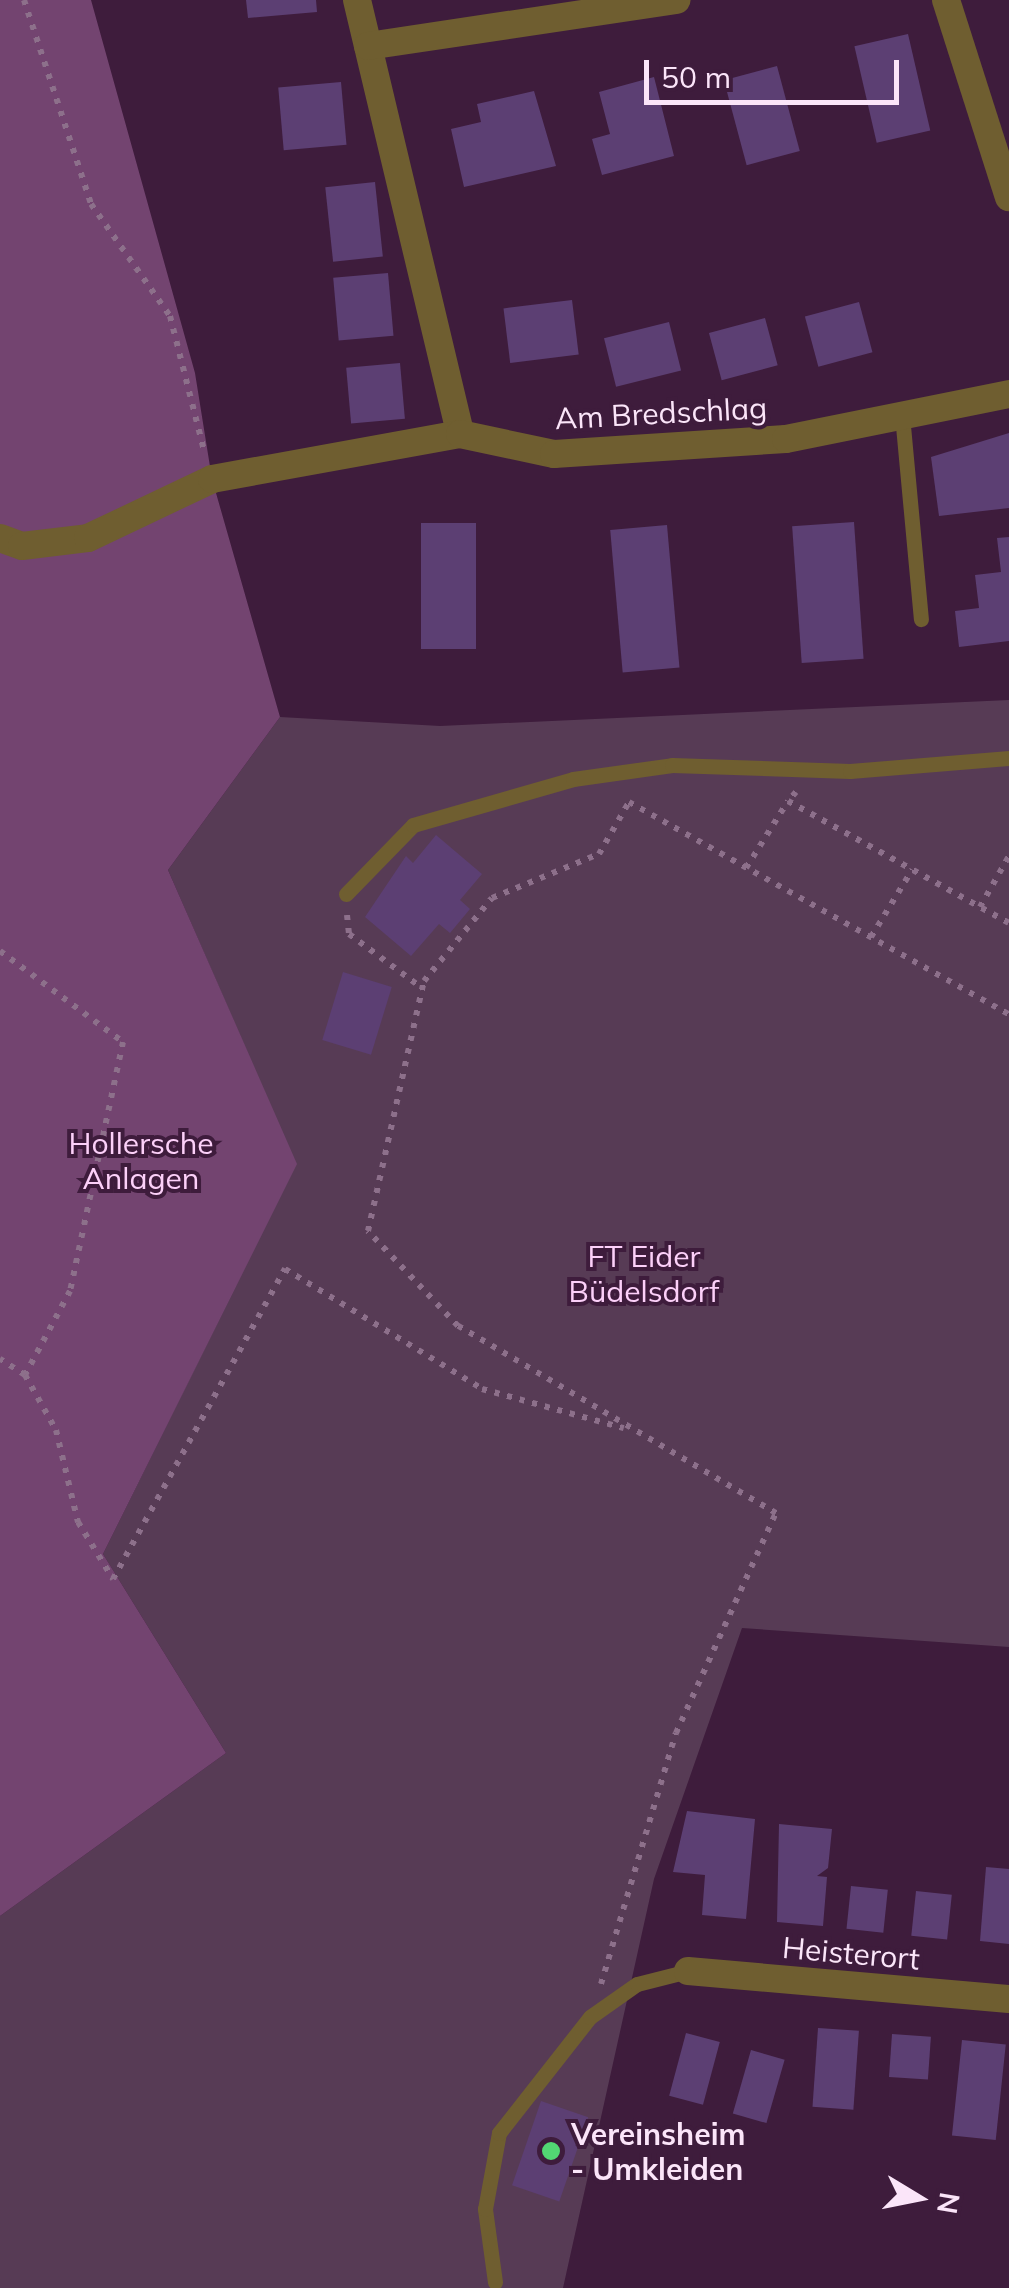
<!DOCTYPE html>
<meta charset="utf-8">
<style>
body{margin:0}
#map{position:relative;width:1009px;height:2288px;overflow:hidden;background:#3e1c3c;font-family:Mulish,sans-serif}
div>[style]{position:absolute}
.green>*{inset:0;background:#573b55}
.forest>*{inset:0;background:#734470}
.building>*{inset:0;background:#5c3f73;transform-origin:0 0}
.path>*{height:6px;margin-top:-3px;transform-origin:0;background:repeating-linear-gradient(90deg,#8d708b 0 5px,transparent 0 13px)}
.service>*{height:15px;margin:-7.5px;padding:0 7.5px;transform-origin:7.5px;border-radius:7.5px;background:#6f5e30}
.minor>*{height:28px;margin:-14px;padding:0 14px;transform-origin:14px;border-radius:14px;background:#6f5e30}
.dots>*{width:28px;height:28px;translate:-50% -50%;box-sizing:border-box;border:5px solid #3e1c3c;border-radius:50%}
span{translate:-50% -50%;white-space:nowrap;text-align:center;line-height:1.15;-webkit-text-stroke:8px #3e1c3c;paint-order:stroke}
.street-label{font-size:30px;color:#fbe5f9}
.park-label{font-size:30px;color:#fcd0f9}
.poi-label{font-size:30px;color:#fbe5f9;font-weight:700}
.left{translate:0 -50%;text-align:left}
.north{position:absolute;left:869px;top:2148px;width:100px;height:100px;-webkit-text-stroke:8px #3e1c3c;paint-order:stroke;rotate:100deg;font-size:28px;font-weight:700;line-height:40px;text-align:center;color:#fbe5f9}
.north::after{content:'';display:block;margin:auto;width:35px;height:45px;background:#fbe5f9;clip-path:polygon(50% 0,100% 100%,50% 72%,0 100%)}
.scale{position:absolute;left:644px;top:60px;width:255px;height:45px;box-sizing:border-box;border:5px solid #fbe5f9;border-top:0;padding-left:12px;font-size:30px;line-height:35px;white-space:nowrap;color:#fbe5f9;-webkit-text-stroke:8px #3e1c3c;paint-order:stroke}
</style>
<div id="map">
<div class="green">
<i style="clip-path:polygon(1009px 700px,1009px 1647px,742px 1628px,654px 1879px,563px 2288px,0 2288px,0 1916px,226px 1753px,103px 1554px,296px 1164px,168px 870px,280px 717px,440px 726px)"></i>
</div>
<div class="forest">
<i style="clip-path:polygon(0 0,91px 0,195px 373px,212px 479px,280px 717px,168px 870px,297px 1164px,103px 1554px,226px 1753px,0 1916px)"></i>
</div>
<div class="building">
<i style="clip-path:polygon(246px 0,316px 0,317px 12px,248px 18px)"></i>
<i style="left:908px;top:34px;width:99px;height:55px;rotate:77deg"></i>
<i style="left:777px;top:66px;width:88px;height:55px;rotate:75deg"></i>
<i style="clip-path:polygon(654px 77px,674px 156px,602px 175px,592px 139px,610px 134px,599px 92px)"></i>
<i style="left:341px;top:82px;width:63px;height:63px;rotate:85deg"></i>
<i style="clip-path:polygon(534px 91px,556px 166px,464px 187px,451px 129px,481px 122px,477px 104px)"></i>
<i style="left:375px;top:182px;width:75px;height:50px;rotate:84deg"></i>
<i style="left:388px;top:273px;width:63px;height:55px;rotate:85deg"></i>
<i style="left:572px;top:300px;width:55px;height:69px;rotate:83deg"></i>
<i style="left:859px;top:302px;width:52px;height:56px;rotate:75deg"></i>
<i style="left:765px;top:318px;width:49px;height:58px;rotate:75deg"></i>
<i style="left:669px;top:322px;width:50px;height:67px;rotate:76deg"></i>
<i style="left:400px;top:363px;width:56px;height:54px;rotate:85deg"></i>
<i style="clip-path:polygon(1009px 433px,1009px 508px,939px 516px,931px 457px)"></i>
<i style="left:854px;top:522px;width:137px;height:62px;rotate:86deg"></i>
<i style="left:476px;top:523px;width:126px;height:55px;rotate:90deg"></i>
<i style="left:667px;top:525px;width:143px;height:57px;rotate:85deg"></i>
<i style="clip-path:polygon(1009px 537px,1009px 641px,959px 647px,955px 611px,979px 608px,975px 575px,1001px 572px,997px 538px)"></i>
<i style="clip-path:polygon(436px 835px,482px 874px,460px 900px,470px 909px,450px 933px,439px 924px,411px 956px,365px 917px,406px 856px,413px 863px)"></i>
<i style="left:343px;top:972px;width:51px;height:71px;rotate:17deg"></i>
<i style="clip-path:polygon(687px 1811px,755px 1819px,746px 1919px,702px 1915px,705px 1875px,673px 1872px)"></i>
<i style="clip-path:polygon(779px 1824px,832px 1829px,828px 1868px,817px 1876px,827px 1877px,823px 1926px,777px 1922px)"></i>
<i style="clip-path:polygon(986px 1867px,1009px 1869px,1009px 1944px,980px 1941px)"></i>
<i style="left:851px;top:1886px;width:37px;height:43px;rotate:6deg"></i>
<i style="left:916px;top:1891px;width:36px;height:45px;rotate:6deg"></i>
<i style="left:818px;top:2028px;width:41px;height:79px;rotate:4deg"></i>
<i style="left:686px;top:2033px;width:35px;height:65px;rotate:15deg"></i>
<i style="left:892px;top:2034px;width:39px;height:43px;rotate:4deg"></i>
<i style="left:962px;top:2040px;width:44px;height:96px;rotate:6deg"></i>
<i style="left:751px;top:2050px;width:35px;height:66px;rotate:16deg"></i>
<i style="left:541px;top:2101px;width:50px;height:89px;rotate:19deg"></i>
</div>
<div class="path">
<i style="left:24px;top:0;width:215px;rotate:71.8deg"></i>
<i style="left:91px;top:204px;width:137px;rotate:54.8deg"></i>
<i style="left:170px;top:316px;width:142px;rotate:75.8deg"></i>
<i style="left:796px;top:792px;width:12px;rotate:132deg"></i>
<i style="left:788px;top:801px;width:252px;rotate:28.9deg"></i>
<i style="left:746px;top:868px;width:79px;rotate:-57.9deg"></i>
<i style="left:980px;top:907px;width:59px;rotate:-60.4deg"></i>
<i style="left:347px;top:915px;width:19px;rotate:84deg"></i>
<i style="left:349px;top:934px;width:91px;rotate:36.5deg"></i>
<i style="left:871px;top:937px;width:79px;rotate:-58.5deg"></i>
<i style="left:0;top:951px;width:153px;rotate:36.5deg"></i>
<i style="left:123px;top:1042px;width:255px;rotate:102deg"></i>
<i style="left:70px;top:1291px;width:95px;rotate:118.2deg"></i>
<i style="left:25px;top:1375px;width:30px;rotate:-147deg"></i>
<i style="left:25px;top:1375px;width:63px;rotate:60.6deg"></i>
<i style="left:56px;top:1430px;width:95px;rotate:76.6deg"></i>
<i style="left:78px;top:1522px;width:67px;rotate:58.4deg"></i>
<i style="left:113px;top:1579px;width:355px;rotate:-61deg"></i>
<i style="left:285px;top:1269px;width:231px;rotate:31.3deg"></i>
<i style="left:482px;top:1389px;width:147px;rotate:15.4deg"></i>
<i style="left:601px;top:1984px;width:262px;rotate:-73.4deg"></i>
<i style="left:676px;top:1733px;width:242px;rotate:-65.6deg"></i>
<i style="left:776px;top:1513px;width:369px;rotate:-149.5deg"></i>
<i style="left:458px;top:1326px;width:131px;rotate:-133.5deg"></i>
<i style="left:368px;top:1231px;width:256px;rotate:-77.4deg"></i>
<i style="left:424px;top:981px;width:107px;rotate:-50.7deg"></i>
<i style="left:492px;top:898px;width:116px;rotate:-22.4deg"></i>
<i style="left:599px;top:854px;width:60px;rotate:-60deg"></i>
<i style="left:629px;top:802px;width:435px;rotate:29.2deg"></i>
</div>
<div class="service">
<i style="left:902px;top:415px;width:205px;rotate:84.7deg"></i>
<i style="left:346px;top:894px;width:96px;rotate:-45.8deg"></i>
<i style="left:413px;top:825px;width:166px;rotate:-16deg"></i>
<i style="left:573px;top:779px;width:100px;rotate:-8deg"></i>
<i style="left:672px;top:765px;width:178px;rotate:1.9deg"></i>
<i style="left:850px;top:771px;width:160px;rotate:-4.7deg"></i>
<i style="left:495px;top:2282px;width:74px;rotate:-97.8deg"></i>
<i style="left:485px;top:2209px;width:77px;rotate:-79.6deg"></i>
<i style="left:499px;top:2133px;width:147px;rotate:-51.9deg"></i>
<i style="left:590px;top:2017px;width:57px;rotate:-35.1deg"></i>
<i style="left:637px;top:1984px;width:53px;rotate:-14.3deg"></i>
</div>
<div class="minor">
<i style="left:357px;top:0;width:446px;rotate:76.6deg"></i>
<i style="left:946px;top:0;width:207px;rotate:72.3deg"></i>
<i style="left:368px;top:46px;width:312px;rotate:-8.5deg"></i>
<i style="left:0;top:538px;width:23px;rotate:20deg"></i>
<i style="left:22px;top:546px;width:66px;rotate:-6.9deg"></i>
<i style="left:88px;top:538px;width:137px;rotate:-25.4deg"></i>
<i style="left:212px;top:479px;width:252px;rotate:-10.3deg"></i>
<i style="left:460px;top:434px;width:96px;rotate:12deg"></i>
<i style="left:554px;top:454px;width:232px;rotate:-3.7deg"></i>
<i style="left:786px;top:439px;width:227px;rotate:-11.4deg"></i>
<i style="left:688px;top:1971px;width:322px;rotate:5deg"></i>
</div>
<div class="dots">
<i style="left:551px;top:2151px;background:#52d673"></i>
</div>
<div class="street-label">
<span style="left:661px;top:413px;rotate:-3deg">Am Bredschlag</span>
<span style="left:851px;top:1953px;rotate:5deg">Heisterort</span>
</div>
<div class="park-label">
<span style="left:141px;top:1160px">Hollersche<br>Anlagen</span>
<span style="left:644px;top:1273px">FT Eider<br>Büdelsdorf</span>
</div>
<div class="poi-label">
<span class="left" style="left:571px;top:2151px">Vereinsheim<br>- Umkleiden</span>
</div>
<div class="north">N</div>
<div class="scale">50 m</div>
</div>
